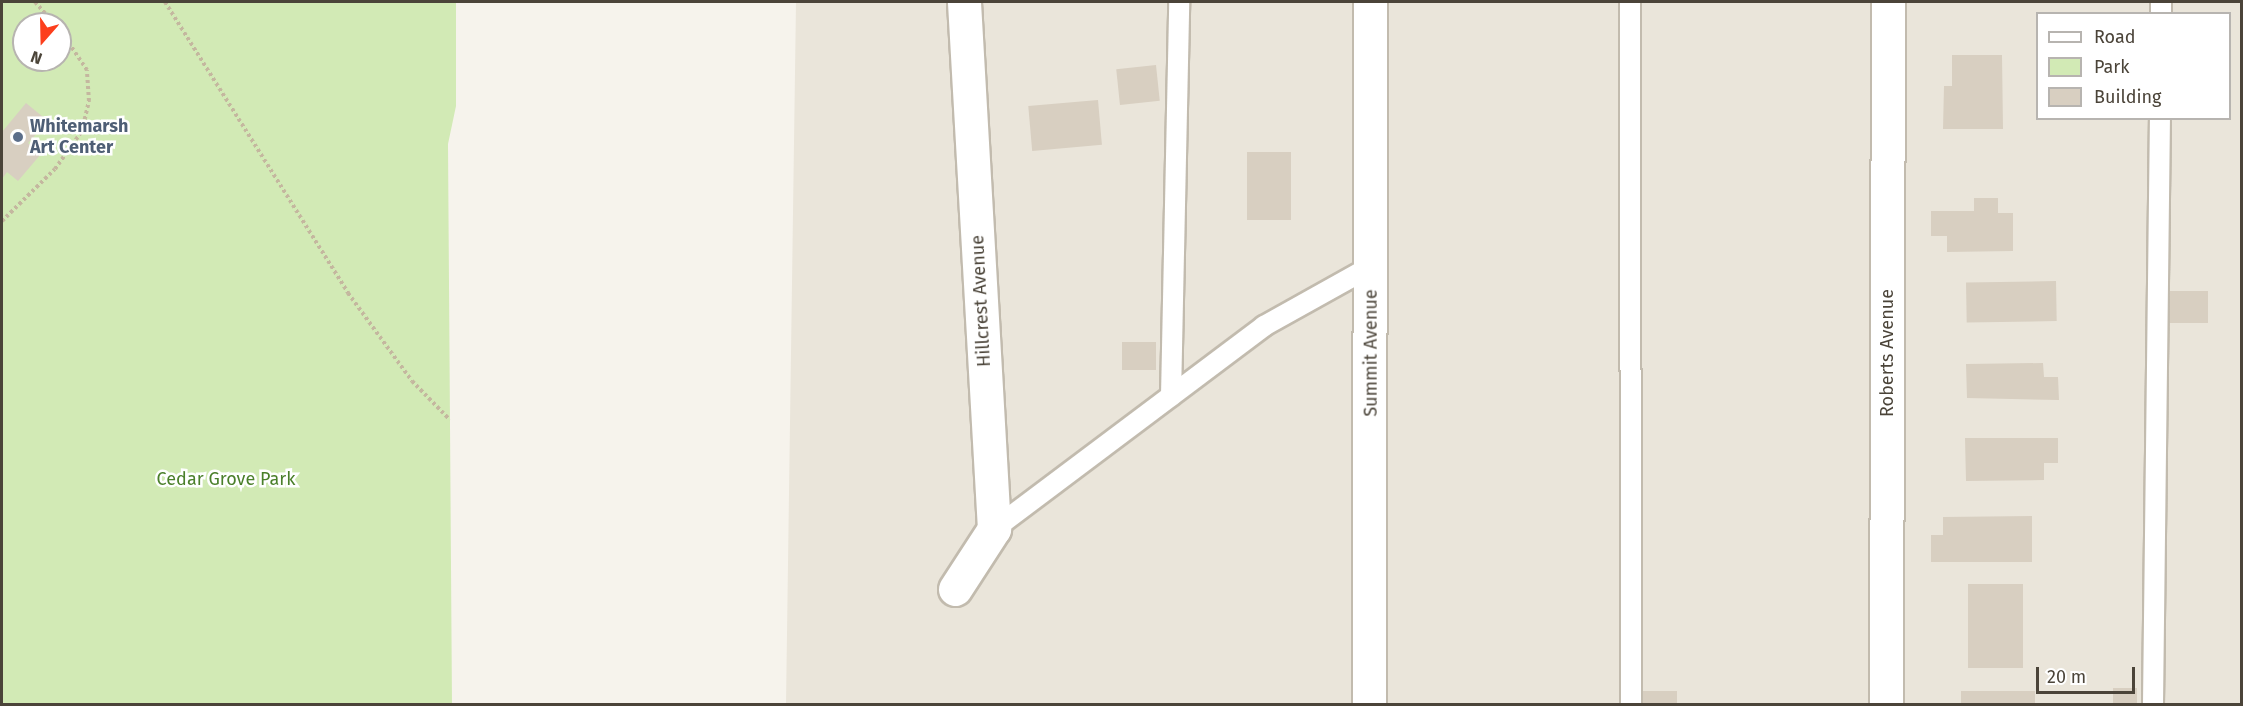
<!DOCTYPE html>
<style>
body{margin:0}
#map{position:relative;width:2243px;height:706px;overflow:hidden;background:#f6f3ec;font-family:"Fira Sans",sans-serif}
div>[style]{position:absolute}
.residential>*{inset:0;background:#eae5da}
.green>*{inset:0;background:#d2eab5}
.building>*{inset:0;background:#d8cfc1;transform-origin:0 0}
.path>*{height:4px;margin-top:-2px;transform-origin:0;background:repeating-linear-gradient(90deg,#c4b79f 0 3px,transparent 0 6px)}
.roads{filter:drop-shadow(2px 0 #c2bbae) drop-shadow(-2px 0 #c2bbae) drop-shadow(0 2px #c2bbae) drop-shadow(0 -2px #c2bbae)}
.service>*{height:20px;margin:-10px;padding:0 10px;transform-origin:10px;border-radius:10px;background:#fff}
.minor>*{height:33px;margin:-16.5px;padding:0 16.5px;transform-origin:16.5px;border-radius:16.5px;background:#fff}
.dots>*{width:16px;height:16px;translate:-50% -50%;box-sizing:border-box;border:3px solid #fff;border-radius:50%}
span{translate:-50% -50%;white-space:nowrap;text-align:center;line-height:1.15;-webkit-text-stroke:5px #fff;paint-order:stroke}
.service-label{font-size:18px;color:#4e5e75;font-weight:700}
.left{translate:0 -50%;text-align:left}
.street-label{font-size:18px;color:#4b4439}
.park-label{font-size:18px;color:#4a7f2a}
.frame{position:absolute;inset:0;border:3px solid #4b4439;pointer-events:none}
.legend{position:absolute;left:2036px;top:12px;width:195px;height:108px;box-sizing:border-box;background:#fff;border:2px solid #b7b4b0;margin:0;padding:8px 10px;list-style:none;font-size:18px;color:#4b4439}
.legend li{display:flex;align-items:center;gap:12px;height:30px}
.legend b{width:30px;border:2px solid #b7b4b0}
.north{position:absolute;left:12px;top:12px;width:60px;height:60px;box-sizing:border-box;background:#fff;border:2px solid #b7b4b0;border-radius:50%;rotate:200deg;font-size:16px;font-weight:700;line-height:24px;text-align:center;color:#4b4439}
.north::after{content:'';display:block;margin:auto;width:21px;height:27px;background:#fc3f1d;clip-path:polygon(50% 0,100% 100%,50% 72%,0 100%)}
.scale{position:absolute;left:2036px;top:667px;width:99px;height:27px;box-sizing:border-box;border:3px solid #4b4439;border-top:0;padding-left:8px;font-size:18px;line-height:21px;white-space:nowrap;color:#4b4439;-webkit-text-stroke:4px #fff;paint-order:stroke}
</style>
<div id="map">
<div class="residential">
<i style="clip-path:polygon(evenodd,796px 2px,2241px 2px,2241px 704px,786px 704px,796px 2px,2038px 14px,2230px 14px,2230px 118px,2038px 118px,2038px 14px)"></i>
</div>
<div class="green">
<i style="clip-path:polygon(evenodd,2px 2px,456px 2px,456px 106px,448px 144px,452px 704px,2px 704px,2px 2px,24px 24px,60px 24px,60px 60px,24px 60px,24px 24px)"></i>
</div>
<div class="building">
<i style="clip-path:polygon(1952px 55px,2002px 55px,2003px 129px,1943px 129px,1944px 86px,1952px 86px)"></i>
<i style="left:1156px;top:65px;width:36px;height:40px;rotate:84deg"></i>
<i style="left:1098px;top:100px;width:45px;height:70px;rotate:85deg"></i>
<i style="clip-path:polygon(26px 103px,48px 121px,28px 143px,41px 154px,18px 181px,7px 172px,2px 179px,2px 132px)"></i>
<i style="left:1247px;top:152px;width:44px;height:68px"></i>
<i style="clip-path:polygon(1974px 198px,1998px 198px,1998px 213px,2013px 213px,2013px 251px,1947px 252px,1947px 236px,1931px 236px,1931px 211px,1974px 211px)"></i>
<i style="left:2056px;top:281px;width:40px;height:90px;rotate:89deg"></i>
<i style="left:2168px;top:291px;width:40px;height:32px"></i>
<i style="left:1122px;top:342px;width:34px;height:28px"></i>
<i style="clip-path:polygon(2043px 363px,2044px 377px,2058px 377px,2059px 400px,1967px 398px,1966px 364px)"></i>
<i style="clip-path:polygon(1965px 438px,2058px 438px,2058px 463px,2044px 463px,2044px 480px,1966px 481px)"></i>
<i style="clip-path:polygon(2032px 516px,2032px 562px,1931px 562px,1931px 535px,1943px 535px,1943px 517px)"></i>
<i style="left:1968px;top:584px;width:55px;height:84px"></i>
<i style="left:2113px;top:688px;width:24px;height:16px"></i>
<i style="left:1637px;top:691px;width:40px;height:13px"></i>
<i style="left:1961px;top:691px;width:74px;height:13px"></i>
</div>
<div class="path">
<i style="left:35px;top:2px;width:30px;rotate:48deg"></i>
<i style="left:165px;top:2px;width:344px;rotate:57.8deg"></i>
<i style="left:348px;top:293px;width:109px;rotate:54deg"></i>
<i style="left:412px;top:381px;width:54px;rotate:45.7deg"></i>
<i style="left:2px;top:221px;width:74px;rotate:-44.5deg"></i>
<i style="left:55px;top:169px;width:47px;rotate:-54.6deg"></i>
<i style="left:82px;top:131px;width:31px;rotate:-77deg"></i>
<i style="left:89px;top:101px;width:31px;rotate:-94deg"></i>
<i style="left:87px;top:70px;width:48px;rotate:-124deg"></i>
</div>
<div class="roads">
<div class="service">
<i style="left:1630px;top:2px;width:702px;rotate:89.92deg"></i>
<i style="left:2161px;top:14px;width:12px;rotate:-90deg"></i>
<i style="left:1171px;top:396px;width:394px;rotate:-88.8deg"></i>
<i style="left:994px;top:529px;width:338px;rotate:-36.9deg"></i>
<i style="left:1264px;top:326px;width:124px;rotate:-29.1deg"></i>
<i style="left:2153px;top:704px;width:586px;rotate:-89.32deg"></i>
</div>
<div class="minor">
<i style="left:955px;top:589px;width:72px;rotate:-57deg"></i>
<i style="left:994px;top:529px;width:528px;rotate:-93.26deg"></i>
<i style="left:1369px;top:704px;width:702px;rotate:-89.92deg"></i>
<i style="left:1886px;top:704px;width:702px;rotate:-89.84deg"></i>
</div>
</div>
<div class="dots">
<i style="left:18px;top:137px;background:#5c6f8a"></i>
</div>
<div class="service-label">
<span class="left" style="left:30px;top:137px">Whitemarsh<br>Art Center</span>
</div>
<div class="street-label">
<span style="left:981px;top:301px;rotate:-93deg">Hillcrest Avenue</span>
<span style="left:1371px;top:353px;rotate:-90deg">Summit Avenue</span>
<span style="left:1887px;top:353px;rotate:-90deg">Roberts Avenue</span>
</div>
<div class="park-label">
<span style="left:226px;top:479px">Cedar Grove Park</span>
</div>
<div class="frame"></div>
<ul class="legend">
<li><b style="height:8px;background:#fff"></b>Road</li>
<li><b style="height:16px;background:#d2eab5"></b>Park</li>
<li><b style="height:16px;background:#d8cfc1"></b>Building</li>
</ul>
<div class="north">N</div>
<div class="scale">20 m</div>
</div>
